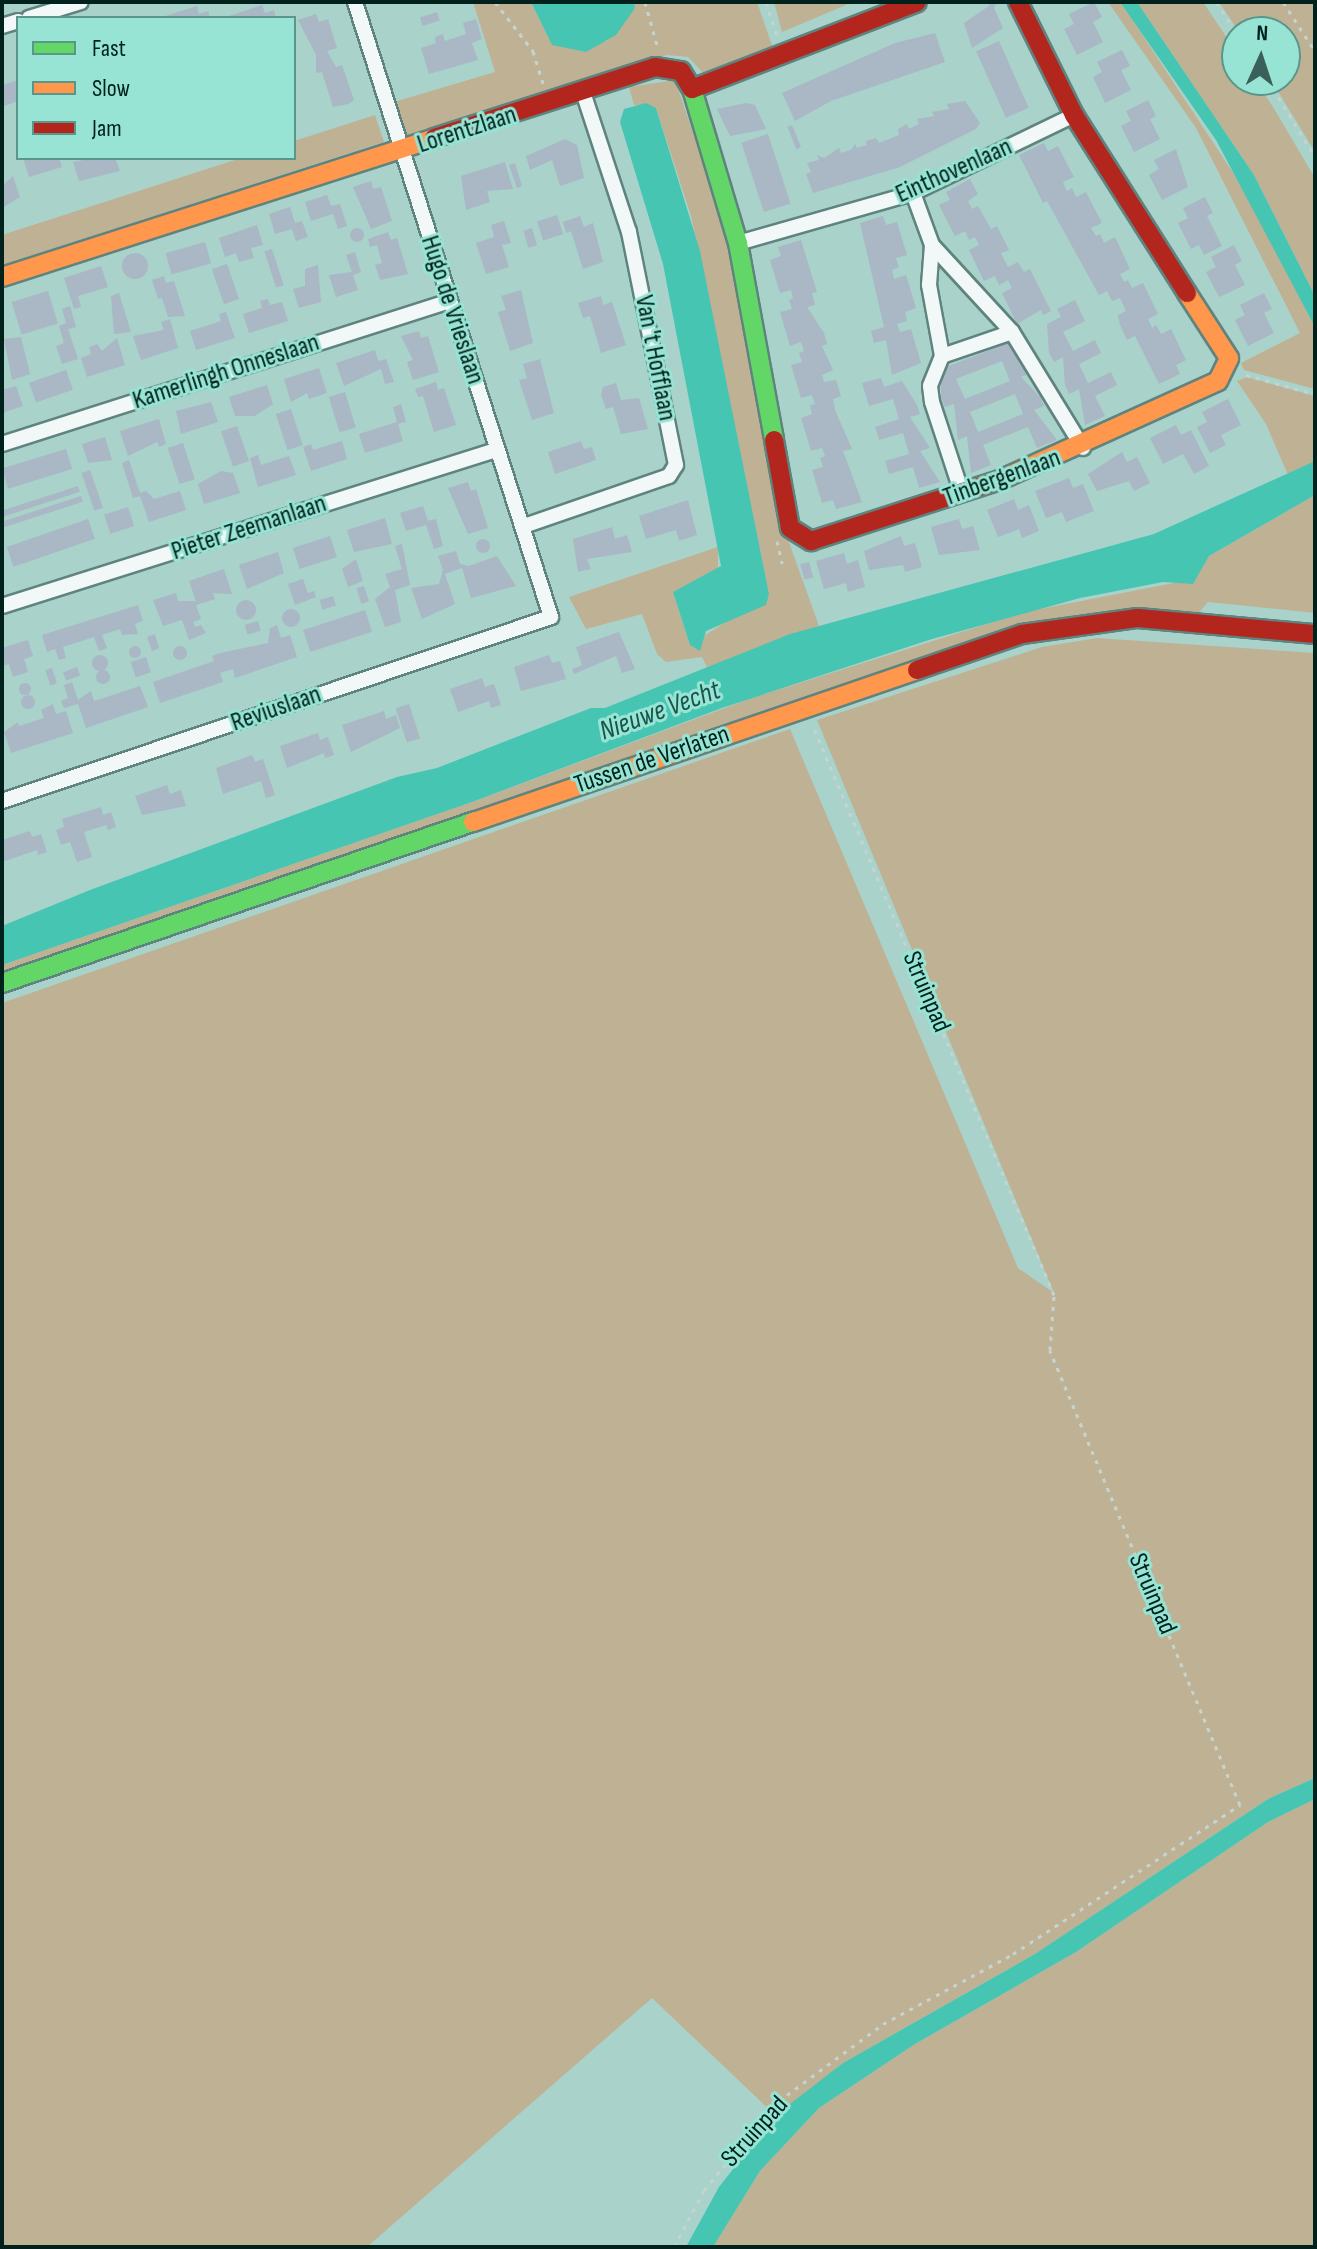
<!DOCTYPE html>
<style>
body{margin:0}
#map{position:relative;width:1317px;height:2249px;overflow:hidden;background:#a8d2ca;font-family:"Sofia Sans Condensed",sans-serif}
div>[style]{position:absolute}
.green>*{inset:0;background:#bfb294}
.water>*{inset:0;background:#46c5b3}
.building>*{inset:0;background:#aab7c4;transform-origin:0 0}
.round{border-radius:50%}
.path>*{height:3px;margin-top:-1.5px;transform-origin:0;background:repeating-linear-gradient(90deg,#c6d4d1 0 4px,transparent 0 10px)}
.roads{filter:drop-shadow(2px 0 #5f837e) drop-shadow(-2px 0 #5f837e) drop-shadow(0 2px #5f837e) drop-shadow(0 -2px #5f837e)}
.street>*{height:14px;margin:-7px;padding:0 7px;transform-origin:7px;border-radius:7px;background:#f2f8f7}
.fast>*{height:18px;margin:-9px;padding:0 9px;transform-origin:9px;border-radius:9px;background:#63d668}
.slow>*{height:18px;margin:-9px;padding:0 9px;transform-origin:9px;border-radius:9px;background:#ff974d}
.jam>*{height:18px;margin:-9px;padding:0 9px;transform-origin:9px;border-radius:9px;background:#b3261e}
span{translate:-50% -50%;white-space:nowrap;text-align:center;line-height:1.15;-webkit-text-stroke:6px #97e4d4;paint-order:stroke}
.street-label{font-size:26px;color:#01211c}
.water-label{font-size:28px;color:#18544a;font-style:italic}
.frame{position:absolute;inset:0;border:4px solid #01211c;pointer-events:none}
.legend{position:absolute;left:16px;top:16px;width:280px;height:144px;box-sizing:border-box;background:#97e4d4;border:2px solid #5b968a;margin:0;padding:10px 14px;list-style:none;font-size:24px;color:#01211c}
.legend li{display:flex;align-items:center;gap:16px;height:40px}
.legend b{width:40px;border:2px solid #5b968a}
.north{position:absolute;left:1221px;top:16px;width:80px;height:80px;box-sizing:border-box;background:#97e4d4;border:2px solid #5b968a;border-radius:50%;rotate:3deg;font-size:22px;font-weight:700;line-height:32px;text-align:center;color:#01211c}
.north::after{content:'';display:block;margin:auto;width:28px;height:36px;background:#3b5f59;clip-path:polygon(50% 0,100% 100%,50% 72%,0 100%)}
</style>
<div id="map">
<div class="green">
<i style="clip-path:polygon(473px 2px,531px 2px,552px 45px,607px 41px,635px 8px,634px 2px,757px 2px,774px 51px,704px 74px,688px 57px,667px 55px,407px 137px,394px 102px,495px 72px)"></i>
<i style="clip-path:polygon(774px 2px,845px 2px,846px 5px,782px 32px)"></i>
<i style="clip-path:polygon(1108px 2px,1122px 4px,1245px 191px,1315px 327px,1315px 389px,1244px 370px,1241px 363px,1300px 333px,1196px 128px)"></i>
<i style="clip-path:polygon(1137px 2px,1203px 2px,1237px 53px,1237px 80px,1255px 80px,1273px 107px,1315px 178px,1315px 296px,1254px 175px)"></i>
<i style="clip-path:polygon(1219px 2px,1315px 2px,1315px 152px,1271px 80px,1285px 80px,1285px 32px,1239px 32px)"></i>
<i style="clip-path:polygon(675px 80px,726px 229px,782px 523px,819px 626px,708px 669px,702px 657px,666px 662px,657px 654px,642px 614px,586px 629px,569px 597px,718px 547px,718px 570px,673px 592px,690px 645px,769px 594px,691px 216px,656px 108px,634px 105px,629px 87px)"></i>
<i style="clip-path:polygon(375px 115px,384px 142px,2px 265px,2px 235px,241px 158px,294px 158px,294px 141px)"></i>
<i style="clip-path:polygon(1247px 377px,1315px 396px,1315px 461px,1288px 475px,1266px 424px,1237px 381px)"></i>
<i style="clip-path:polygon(1315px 495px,1315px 613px,1208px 602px,1196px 616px,1090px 615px,2px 977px,2px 965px,472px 802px,752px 698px,1025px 612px,1189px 580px,1209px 556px)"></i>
<i style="clip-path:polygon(1097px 638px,1315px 653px,1315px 1778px,1268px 1799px,1035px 1954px,843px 2063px,777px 2117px,652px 1998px,367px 2247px,2px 2247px,2px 1003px,790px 729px,1018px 1268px,1054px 1293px,817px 720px,1042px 647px)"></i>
<i style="clip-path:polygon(1315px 1799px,1315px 2247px,713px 2247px,760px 2171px,819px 2108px,915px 2044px,1076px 1952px,1268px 1822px)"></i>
</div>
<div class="water">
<i style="clip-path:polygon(531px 2px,634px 2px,635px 8px,616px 35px,586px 52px,552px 45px)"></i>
<i style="clip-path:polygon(1120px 2px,1137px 2px,1254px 175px,1315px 296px,1315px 327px,1216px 140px)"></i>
<i style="clip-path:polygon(646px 103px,656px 108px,700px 251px,769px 594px,766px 605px,706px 631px,700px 651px,690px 645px,673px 592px,721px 566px,663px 264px,620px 122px,624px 109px)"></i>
<i style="clip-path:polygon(1315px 461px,1315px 495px,1209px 556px,1193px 584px,1163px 582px,1080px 598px,932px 639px,722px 708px,472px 802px,2px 965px,2px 926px,90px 890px,397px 777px,437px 768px,591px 708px,605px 708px,790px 634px,1154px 534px)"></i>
<i style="clip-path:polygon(1315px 1778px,1315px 1799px,1268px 1822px,1076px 1952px,915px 2044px,819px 2108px,760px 2171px,713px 2247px,686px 2247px,719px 2187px,748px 2150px,781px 2111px,843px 2063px,1035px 1954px,1268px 1799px)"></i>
</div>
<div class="building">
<i style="clip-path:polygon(987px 2px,997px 2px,994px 8px,1003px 28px,972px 48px,964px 23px,989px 6px)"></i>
<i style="clip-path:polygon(1094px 2px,1102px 17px,1093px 22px,1103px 42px,1077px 55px,1064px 29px,1074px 24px,1069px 14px)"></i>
<i style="clip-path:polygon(262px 5px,265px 13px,274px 10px,276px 18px,223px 18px)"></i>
<i style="clip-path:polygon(197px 6px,199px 14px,208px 11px,210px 18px,159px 18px)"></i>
<i style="left:437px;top:12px;width:9px;height:18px;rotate:72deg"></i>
<i style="clip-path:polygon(316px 14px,319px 22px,328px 19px,337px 48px,327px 51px,336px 67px,342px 65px,354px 100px,348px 104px,333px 107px,322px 72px,316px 73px,316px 55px,298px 20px)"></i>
<i style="clip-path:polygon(476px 19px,482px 39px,472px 43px,478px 60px,429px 74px,421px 48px,436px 43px,435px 37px,443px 34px,445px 41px,466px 34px,463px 23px)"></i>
<i style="clip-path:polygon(935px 33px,945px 62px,831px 101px,795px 121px,782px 93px,895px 43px)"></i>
<i style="left:999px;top:41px;width:73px;height:25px;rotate:66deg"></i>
<i style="clip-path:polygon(1122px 50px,1130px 66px,1121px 70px,1131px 90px,1105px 103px,1093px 77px,1102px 72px,1097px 62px)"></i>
<i style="clip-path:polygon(18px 80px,18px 101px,4px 106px,2px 85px)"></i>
<i style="clip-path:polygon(1148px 100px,1156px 116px,1150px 119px,1160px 139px,1134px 152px,1121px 126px,1131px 121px,1126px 111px)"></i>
<i style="clip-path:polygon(965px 101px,980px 123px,976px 129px,900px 167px,813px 193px,806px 174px,811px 172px,807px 163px,819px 160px,817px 155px,824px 158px,839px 148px,841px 153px,851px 150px,855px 144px,857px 148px,867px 145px,866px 141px,876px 138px,879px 143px,899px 135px,898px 129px,907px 124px,909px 129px,919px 124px,917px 119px,934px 116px,932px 112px,949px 109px,947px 104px)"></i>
<i style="clip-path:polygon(746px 103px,755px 105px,766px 129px,730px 136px,717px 109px)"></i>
<i style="left:792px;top:125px;width:24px;height:5px;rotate:68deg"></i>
<i style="left:768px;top:134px;width:73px;height:28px;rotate:72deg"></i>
<i style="clip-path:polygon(565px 139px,577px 145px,584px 178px,560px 186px,552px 160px,530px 170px,526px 156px)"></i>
<i style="clip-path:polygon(1044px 143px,1048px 151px,1058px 146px,1066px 162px,1074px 177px,1063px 182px,1067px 191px,1072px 188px,1076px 197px,1086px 192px,1102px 223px,1091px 228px,1096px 236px,1100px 234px,1104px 243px,1115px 237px,1130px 269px,1120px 274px,1124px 282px,1128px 280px,1132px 288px,1143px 283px,1158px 314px,1148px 319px,1152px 328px,1156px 325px,1161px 334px,1171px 329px,1186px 360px,1176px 365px,1180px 374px,1159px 384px,1135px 336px,1127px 340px,1120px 325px,1118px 315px,1126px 311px,1120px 298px,1112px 301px,1107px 291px,1099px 295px,1047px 201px,1043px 203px,1019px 155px)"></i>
<i style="clip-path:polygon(1176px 149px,1188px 187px,1162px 200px,1149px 175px,1159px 169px,1154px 160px)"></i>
<i style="clip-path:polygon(23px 158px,59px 158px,62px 167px,29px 177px)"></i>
<i style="clip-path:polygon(94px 158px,115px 158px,120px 171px,79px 181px,73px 162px)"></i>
<i style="clip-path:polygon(505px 162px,513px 189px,487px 191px,490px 202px,466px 210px,461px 176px)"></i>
<i style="clip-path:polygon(515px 163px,522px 186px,517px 188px,509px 165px)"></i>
<i style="clip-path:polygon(13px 176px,20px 197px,2px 208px,2px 186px)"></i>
<i style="clip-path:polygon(970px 179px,978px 194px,968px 201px,972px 209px,978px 206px,991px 229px,997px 226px,1009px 250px,1001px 253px,1008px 267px,1018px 262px,1024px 272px,1030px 269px,1051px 311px,1043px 315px,1041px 310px,1017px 324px,1002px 293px,1012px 288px,1008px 280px,999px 285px,995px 276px,984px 281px,969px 250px,979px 245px,975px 237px,969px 240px,965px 231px,955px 236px,939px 205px,950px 200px,946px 192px)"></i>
<i style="clip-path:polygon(371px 181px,373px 189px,381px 187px,392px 221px,371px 229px,353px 187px)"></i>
<i style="clip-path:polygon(327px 195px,331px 206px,340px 204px,347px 226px,338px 229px,333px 214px,311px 221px,305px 202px)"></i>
<i style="clip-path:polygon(1205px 197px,1213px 213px,1207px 216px,1222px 246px,1204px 255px,1199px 245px,1191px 249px,1178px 223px,1188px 218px,1183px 208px)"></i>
<i style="clip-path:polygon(290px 207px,295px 223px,302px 221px,308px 237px,296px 241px,292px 229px,275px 234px,269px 214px)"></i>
<i style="left:557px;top:215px;width:20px;height:21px;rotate:72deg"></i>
<i style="clip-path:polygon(580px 216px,584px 227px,593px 223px,603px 262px,583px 269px,571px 231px,566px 233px,563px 222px)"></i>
<i style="clip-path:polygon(883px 216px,886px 225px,897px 222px,907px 255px,896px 258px,899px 267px,892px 270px,894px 279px,906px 275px,916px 308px,905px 312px,907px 321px,897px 324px,900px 332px,911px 329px,921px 363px,892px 375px,886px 340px,874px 343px,871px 331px,884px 327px,860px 223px)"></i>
<i style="clip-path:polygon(504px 221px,511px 243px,502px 245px,509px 267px,486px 274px,476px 243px,494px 237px,491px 225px)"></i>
<i style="clip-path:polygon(257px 225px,263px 245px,251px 248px,254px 258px,239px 262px,236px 253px,225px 257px,219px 238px)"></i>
<i style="left:532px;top:228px;width:18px;height:9px;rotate:74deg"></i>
<i class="round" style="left:350px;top:228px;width:14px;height:14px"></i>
<i style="clip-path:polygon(388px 232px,391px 240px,397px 238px,408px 274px,380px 280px,375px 265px,382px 263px,377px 245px,370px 247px,368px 239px)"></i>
<i style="clip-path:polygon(801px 240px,817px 292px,812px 293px,815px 305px,807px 307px,824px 333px,827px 344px,822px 346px,833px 370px,822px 375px,824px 382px,836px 380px,841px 396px,833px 399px,835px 410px,852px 449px,843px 451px,862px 502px,836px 509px,833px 500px,822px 503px,812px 470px,823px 467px,820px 458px,825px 456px,822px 448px,811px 451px,801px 418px,812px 414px,810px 405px,815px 404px,812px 395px,801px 398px,791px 365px,802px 362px,799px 353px,804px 351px,801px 342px,790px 346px,780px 312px,792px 309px,789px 300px,793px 298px,791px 290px,780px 293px,770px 260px,781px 256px,778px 247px)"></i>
<i style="left:205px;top:242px;width:22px;height:41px;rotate:74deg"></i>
<i style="clip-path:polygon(1234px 245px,1242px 261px,1235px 265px,1245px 285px,1219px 297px,1206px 272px,1216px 267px,1211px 257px)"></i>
<i style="left:272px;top:249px;width:38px;height:8px;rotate:72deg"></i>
<i style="clip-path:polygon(355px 252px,361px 272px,353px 275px,358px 290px,336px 297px,329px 275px,352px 272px,346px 255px)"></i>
<i class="round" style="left:122px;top:253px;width:26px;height:26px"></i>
<i style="left:227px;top:264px;width:37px;height:16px;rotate:71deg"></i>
<i style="clip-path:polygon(318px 265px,321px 302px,299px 308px,293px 289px,305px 286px,305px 269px)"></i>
<i style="clip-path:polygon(101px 266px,108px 287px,78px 296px,81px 307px,74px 309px,64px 278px)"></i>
<i style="clip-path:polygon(164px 276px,166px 283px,174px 281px,185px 316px,168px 317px,162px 298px,158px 299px,152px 280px)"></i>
<i style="clip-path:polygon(521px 290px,533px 343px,510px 351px,498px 312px,506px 310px,501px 296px)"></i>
<i style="left:48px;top:291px;width:34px;height:38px;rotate:73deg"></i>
<i style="clip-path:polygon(119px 293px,131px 332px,114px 334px,111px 296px)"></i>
<i style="clip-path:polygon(1264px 293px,1272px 309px,1264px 313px,1274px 333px,1248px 346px,1235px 320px,1245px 315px,1240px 305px)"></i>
<i style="clip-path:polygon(601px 296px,603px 305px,612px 302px,626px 345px,601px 353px,590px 316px,583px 318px,578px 303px)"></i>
<i style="clip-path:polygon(268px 299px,270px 305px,282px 302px,288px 321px,249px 333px,243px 314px,262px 308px,260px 301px)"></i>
<i style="clip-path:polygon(1075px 300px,1085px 321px,1063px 332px,1073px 351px,1095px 340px,1101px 353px,1079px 364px,1088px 383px,1111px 372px,1117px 385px,1095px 396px,1105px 416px,1085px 425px,1079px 389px,1069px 394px,1065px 385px,1063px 357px,1054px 362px,1049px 353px,1047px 324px,1061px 317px,1057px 309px)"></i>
<i style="clip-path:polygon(70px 306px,76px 327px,68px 329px,78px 359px,62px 364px,56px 346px,64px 343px,59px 326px,66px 323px,62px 309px)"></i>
<i style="clip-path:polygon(226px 312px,235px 338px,196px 350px,190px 331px,221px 321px,219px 314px)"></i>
<i style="clip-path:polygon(170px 319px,178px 348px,141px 360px,133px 336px,164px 330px,161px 322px)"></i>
<i style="clip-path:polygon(419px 331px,421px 338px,428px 336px,439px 372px,413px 380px,407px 362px,413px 360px,401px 336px)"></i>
<i style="clip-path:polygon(21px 337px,30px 374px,12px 380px,4px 339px)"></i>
<i style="clip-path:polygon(117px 338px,125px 365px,87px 377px,81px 358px,91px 354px,89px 347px,97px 344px,102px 351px)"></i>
<i style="clip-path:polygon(evenodd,1008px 343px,1027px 364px,1031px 373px,1021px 377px,1040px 397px,1044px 406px,1034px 410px,1057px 440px,1037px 448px,1028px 427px,983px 445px,991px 465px,971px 473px,967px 436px,958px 440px,954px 404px,945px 407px,941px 398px,941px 369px,1008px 343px,1002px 361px,1010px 381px,965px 399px,956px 379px,1002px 361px,1008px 343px,1015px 394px,1023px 414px,978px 432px,970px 412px,1015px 394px)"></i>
<i style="clip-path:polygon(375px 350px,378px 361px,386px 359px,394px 382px,385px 384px,381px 369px,344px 386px,336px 363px)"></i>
<i style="clip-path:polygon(540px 359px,554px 413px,532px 420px,519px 380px,527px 378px,523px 364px)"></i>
<i style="clip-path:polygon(319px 368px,327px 393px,309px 399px,307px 393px,291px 402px,284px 379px)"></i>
<i style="left:66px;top:370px;width:21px;height:39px;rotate:71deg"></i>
<i style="clip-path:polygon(881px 378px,884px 387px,902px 381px,917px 405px,920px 414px,910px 417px,930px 448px,920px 451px,940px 482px,919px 488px,913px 467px,889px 474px,885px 461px,909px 454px,903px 433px,879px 440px,875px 427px,899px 419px,893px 399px,869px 406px,862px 383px)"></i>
<i style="clip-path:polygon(436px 382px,438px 390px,444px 388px,456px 425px,434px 432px,423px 396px,418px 397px,415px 389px)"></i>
<i style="clip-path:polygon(616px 383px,621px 400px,639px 398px,648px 429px,621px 434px,613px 407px,606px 409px,601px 395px,603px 387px)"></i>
<i style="clip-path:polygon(267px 385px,273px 404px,255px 416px,235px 416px,229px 397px)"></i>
<i style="clip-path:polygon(16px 386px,23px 406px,2px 413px,2px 390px)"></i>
<i style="left:345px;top:392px;width:37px;height:17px;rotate:73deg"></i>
<i style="clip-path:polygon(1228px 399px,1241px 425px,1221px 435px,1226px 445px,1210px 453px,1197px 427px,1207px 422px,1202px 412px)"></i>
<i style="clip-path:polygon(211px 402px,218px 422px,181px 434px,176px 411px)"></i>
<i style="clip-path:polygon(401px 404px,406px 422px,398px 424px,403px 441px,365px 453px,359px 434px,397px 422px,393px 407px)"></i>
<i style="left:291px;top:409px;width:38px;height:16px;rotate:72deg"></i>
<i style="clip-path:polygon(159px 419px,166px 444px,159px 447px,157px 442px,128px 456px,120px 431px)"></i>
<i style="clip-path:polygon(1176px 425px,1181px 435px,1191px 430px,1209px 466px,1194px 474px,1183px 454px,1163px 464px,1150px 438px)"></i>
<i style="left:237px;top:426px;width:37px;height:17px;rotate:71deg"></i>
<i style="clip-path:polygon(105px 437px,112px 460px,88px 463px,82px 444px)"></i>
<i style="clip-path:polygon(342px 441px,347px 459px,311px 471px,303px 447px,311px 444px,313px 450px)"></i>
<i style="clip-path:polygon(581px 441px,584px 449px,592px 447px,596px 460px,555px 474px,548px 452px)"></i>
<i style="left:183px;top:443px;width:38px;height:16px;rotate:72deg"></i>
<i style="left:66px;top:449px;width:21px;height:67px;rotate:73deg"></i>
<i style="clip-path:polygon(1122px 452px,1127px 462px,1137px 457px,1150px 483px,1134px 491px,1129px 481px,1097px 491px,1088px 474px)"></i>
<i style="clip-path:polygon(258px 455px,261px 465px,289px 456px,296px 475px,258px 487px,250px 458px)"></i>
<i style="clip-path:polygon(129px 460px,140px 493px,146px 491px,154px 499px,180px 491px,186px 510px,149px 522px,140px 496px,133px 498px,122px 463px)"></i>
<i style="left:90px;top:470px;width:40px;height:9px;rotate:71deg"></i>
<i style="clip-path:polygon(221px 471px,233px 473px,240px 493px,204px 504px,198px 484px)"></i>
<i style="clip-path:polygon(1069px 478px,1073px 488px,1083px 484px,1094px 511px,1066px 522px,1062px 512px,1046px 518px,1035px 491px)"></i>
<i style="clip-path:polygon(468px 482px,471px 491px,476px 489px,488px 528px,468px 534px,448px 488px)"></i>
<i style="left:78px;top:486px;width:6px;height:80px;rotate:72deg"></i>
<i style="left:81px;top:496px;width:6px;height:83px;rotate:72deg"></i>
<i style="clip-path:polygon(1014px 499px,1018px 510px,1029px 505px,1039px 531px,1022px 538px,1019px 529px,998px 537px,987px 510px)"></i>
<i style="clip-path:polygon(688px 500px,697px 535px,679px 541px,676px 530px,646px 539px,639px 516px)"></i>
<i style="clip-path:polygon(423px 506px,428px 521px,436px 519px,443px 546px,434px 549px,426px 525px,406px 531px,400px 513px)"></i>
<i style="left:128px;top:507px;width:20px;height:25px;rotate:72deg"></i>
<i style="clip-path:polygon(385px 518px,392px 544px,354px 552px,347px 530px)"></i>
<i style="left:88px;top:519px;width:21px;height:86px;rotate:71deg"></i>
<i style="clip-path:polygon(959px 519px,962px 529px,973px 526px,980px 550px,939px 555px,931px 527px)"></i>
<i style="clip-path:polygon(612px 527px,615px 539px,627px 535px,632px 552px,587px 559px,591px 569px,578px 572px,573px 539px)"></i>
<i style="left:330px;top:536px;width:22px;height:39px;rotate:72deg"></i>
<i style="clip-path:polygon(901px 536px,904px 546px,915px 543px,922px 567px,905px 572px,903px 565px,869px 570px,864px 551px)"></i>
<i class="round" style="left:476px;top:539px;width:14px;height:14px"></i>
<i style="clip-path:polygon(402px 544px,410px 585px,395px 590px,401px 622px,385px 627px,375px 599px,390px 587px,385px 574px,402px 569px,395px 546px)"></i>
<i style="clip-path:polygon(456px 551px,460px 564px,469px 566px,497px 556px,516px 586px,471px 598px,462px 568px,445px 574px,455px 604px,422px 619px,411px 588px,439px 584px,443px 570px,438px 556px)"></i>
<i style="clip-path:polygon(278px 552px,284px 573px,247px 589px,239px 565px)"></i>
<i style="clip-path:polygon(844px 553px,847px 564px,858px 560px,865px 587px,848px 592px,846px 583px,824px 589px,816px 561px)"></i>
<i style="clip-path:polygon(356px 559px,363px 581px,348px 587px,342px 569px)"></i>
<i style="left:809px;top:562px;width:16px;height:9px;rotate:75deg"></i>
<i style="clip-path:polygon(224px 569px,232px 594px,213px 593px,215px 599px,196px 605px,201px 619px,193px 622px,195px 627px,201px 625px,206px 633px,189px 640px,182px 620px,163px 626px,153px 600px,176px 593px,178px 601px,196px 601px,189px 581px)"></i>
<i style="clip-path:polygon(303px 579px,308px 593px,314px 591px,316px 597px,295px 605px,288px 584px)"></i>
<i style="left:364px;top:586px;width:16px;height:8px;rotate:72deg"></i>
<i style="left:333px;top:596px;width:10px;height:14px;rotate:73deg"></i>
<i class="round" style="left:236px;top:600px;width:20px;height:20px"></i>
<i style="clip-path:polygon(138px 605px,143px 621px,135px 624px,138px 634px,122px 635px,120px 629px,102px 635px,107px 648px,99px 651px,94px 637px,63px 647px,66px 658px,59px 660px,55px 649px,47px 652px,42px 635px)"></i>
<i class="round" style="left:282px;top:609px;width:18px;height:18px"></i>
<i style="left:365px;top:610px;width:23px;height:65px;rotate:72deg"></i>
<i style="left:258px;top:621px;width:10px;height:14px;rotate:73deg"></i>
<i style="clip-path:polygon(277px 625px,281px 638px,290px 635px,297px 657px,235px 678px,233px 669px,220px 673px,223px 682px,160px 703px,153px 682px,214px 661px,212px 656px,220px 653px,268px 643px,270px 628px)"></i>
<i style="clip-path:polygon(619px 632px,635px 669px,622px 673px,616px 656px,574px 674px,572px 669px,582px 665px,576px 647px)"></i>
<i style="clip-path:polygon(155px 634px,159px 648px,152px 651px,147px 637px)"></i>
<i style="clip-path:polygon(28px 640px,33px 656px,24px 659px,28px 672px,13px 677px,9px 664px,2px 666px,2px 648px)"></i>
<i class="round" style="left:173px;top:646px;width:14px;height:14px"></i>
<i class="round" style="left:129px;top:646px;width:12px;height:12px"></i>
<i style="clip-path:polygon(549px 655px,552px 663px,560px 661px,566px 679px,521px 691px,514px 667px)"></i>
<i class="round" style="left:92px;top:655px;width:16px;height:16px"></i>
<i style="left:146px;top:657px;width:16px;height:16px;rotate:72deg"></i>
<i style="left:77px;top:667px;width:9px;height:15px;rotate:69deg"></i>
<i style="left:52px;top:668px;width:16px;height:7px;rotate:72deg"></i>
<i class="round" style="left:96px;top:670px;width:14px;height:14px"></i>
<i style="clip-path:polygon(482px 678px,485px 687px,494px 684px,501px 705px,491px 708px,489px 701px,458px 712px,450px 689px)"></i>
<i style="clip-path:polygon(72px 682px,78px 700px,91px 691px,94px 701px,140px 686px,148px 707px,86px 728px,78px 704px,64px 708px,61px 701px,68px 698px,64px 685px)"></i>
<i class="round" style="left:19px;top:683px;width:12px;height:12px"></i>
<i class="round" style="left:21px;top:695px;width:14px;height:14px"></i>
<i style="clip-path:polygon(53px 704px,56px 714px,66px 711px,73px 733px,11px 753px,4px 732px,18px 722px,19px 726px,44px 718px,41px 710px)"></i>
<i style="left:409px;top:704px;width:36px;height:14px;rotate:72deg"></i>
<i style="clip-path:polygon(384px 711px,386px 719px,396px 715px,400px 728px,351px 752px,342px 725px)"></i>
<i style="clip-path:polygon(318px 733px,320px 740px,328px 737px,334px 755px,325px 758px,324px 753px,287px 768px,280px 746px)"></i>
<i style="clip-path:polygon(252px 755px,255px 762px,263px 759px,275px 795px,266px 798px,261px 781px,223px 794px,216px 768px)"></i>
<i style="clip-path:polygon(167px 785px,170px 794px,181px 790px,186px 806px,142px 815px,135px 796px)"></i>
<i style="clip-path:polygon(101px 807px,103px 815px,111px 812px,116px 827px,108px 830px,106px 825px,84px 832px,92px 857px,77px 862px,70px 842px,61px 845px,56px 830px,64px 827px,62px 819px)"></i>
<i style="clip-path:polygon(30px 831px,32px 837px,41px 834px,47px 852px,38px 855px,37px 850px,2px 862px,2px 840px)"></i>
</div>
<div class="path">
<i style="left:495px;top:2px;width:62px;rotate:52.2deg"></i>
<i style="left:533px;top:51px;width:34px;rotate:73deg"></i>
<i style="left:645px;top:2px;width:49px;rotate:74.5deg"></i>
<i style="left:766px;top:2px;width:36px;rotate:72deg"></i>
<i style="left:1216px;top:2px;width:37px;rotate:56deg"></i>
<i style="left:1283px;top:2px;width:59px;rotate:56.9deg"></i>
<i style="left:1268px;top:80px;width:90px;rotate:58.6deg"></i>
<i style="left:1246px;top:375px;width:72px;rotate:15.4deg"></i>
<i style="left:777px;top:541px;width:23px;rotate:77deg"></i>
<i style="left:674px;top:2247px;width:64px;rotate:-62.2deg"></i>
<i style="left:704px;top:2190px;width:116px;rotate:-49.9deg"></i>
<i style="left:779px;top:2101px;width:129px;rotate:-36.5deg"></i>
<i style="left:883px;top:2024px;width:148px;rotate:-28.3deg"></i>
<i style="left:1013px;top:1954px;width:272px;rotate:-33.3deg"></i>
<i style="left:1240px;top:1805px;width:493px;rotate:-112.7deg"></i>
<i style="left:1050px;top:1350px;width:55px;rotate:-85.8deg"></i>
<i style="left:1054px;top:1295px;width:618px;rotate:-112.96deg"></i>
</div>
<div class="roads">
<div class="street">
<i style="left:29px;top:18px;width:54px;rotate:-17.1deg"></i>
<i style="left:2px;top:26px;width:17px;rotate:-17deg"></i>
<i style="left:913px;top:193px;width:55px;rotate:69.9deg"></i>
<i style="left:932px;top:245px;width:118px;rotate:47.4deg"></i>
<i style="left:1012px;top:332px;width:136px;rotate:58.5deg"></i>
<i style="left:738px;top:243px;width:182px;rotate:-15.9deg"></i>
<i style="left:913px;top:193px;width:179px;rotate:-25.8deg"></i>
<i style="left:932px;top:245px;width:40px;rotate:94.3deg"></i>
<i style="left:929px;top:285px;width:72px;rotate:79.6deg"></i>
<i style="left:942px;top:356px;width:32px;rotate:112deg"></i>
<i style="left:930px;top:386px;width:16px;rotate:83deg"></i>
<i style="left:932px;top:402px;width:96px;rotate:71.8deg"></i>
<i style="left:942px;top:356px;width:74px;rotate:-18.9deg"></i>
<i style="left:2px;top:444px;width:469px;rotate:-17.7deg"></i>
<i style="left:524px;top:526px;width:153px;rotate:-19deg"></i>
<i style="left:669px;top:476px;width:13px;rotate:-58deg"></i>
<i style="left:676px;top:465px;width:238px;rotate:-101.4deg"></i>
<i style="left:629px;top:232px;width:147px;rotate:-108.2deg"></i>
<i style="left:2px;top:606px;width:518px;rotate:-17.53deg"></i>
<i style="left:2px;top:801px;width:579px;rotate:-18.53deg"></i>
<i style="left:551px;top:617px;width:645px;rotate:-107.68deg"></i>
</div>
<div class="fast">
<i style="left:692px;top:89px;width:161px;rotate:73.4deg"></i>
<i style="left:738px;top:243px;width:200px;rotate:79.6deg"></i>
<i style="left:2px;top:983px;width:498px;rotate:-18.9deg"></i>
</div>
<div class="slow">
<i style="left:2px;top:277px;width:454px;rotate:-17.8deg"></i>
<i style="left:1000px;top:480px;width:239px;rotate:-24.4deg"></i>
<i style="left:1218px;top:381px;width:25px;rotate:-64deg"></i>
<i style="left:1229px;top:358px;width:77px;rotate:-122.9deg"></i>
<i style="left:473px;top:822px;width:469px;rotate:-18.9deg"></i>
</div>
<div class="jam">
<i style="left:1018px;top:2px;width:126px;rotate:63.6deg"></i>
<i style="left:1074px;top:115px;width:211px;rotate:57.6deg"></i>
<i style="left:434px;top:138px;width:232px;rotate:-17.8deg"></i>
<i style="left:655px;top:67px;width:26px;rotate:9deg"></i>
<i style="left:681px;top:71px;width:21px;rotate:59deg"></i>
<i style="left:692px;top:89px;width:241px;rotate:-21.1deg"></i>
<i style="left:774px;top:440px;width:89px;rotate:79.7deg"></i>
<i style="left:790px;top:528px;width:25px;rotate:32deg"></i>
<i style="left:811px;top:541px;width:199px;rotate:-17.9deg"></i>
<i style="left:917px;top:670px;width:111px;rotate:-18.9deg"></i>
<i style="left:1022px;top:634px;width:117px;rotate:-7.9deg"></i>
<i style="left:1138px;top:618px;width:178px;rotate:5.2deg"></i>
</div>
</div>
<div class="street-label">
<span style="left:467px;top:130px;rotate:-18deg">Lorentzlaan</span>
<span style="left:954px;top:171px;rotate:-24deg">Einthovenlaan</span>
<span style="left:452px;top:310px;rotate:72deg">Hugo de Vrieslaan</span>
<span style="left:655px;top:358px;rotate:79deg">Van 't Hofflaan</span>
<span style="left:226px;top:372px;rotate:-18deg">Kamerlingh Onneslaan</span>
<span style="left:1002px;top:478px;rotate:-20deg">Tinbergenlaan</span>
<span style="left:249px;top:528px;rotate:-18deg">Pieter Zeemanlaan</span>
<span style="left:276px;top:709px;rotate:-19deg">Reviuslaan</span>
<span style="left:652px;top:760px;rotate:-19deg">Tussen de Verlaten</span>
<span style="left:926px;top:992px;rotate:67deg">Struinpad</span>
<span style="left:1152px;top:1594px;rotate:67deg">Struinpad</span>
<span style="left:755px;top:2132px;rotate:-48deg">Struinpad</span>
</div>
<div class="water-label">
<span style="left:660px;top:711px;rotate:-20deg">Nieuwe Vecht</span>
</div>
<div class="frame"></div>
<ul class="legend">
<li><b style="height:10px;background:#63d668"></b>Fast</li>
<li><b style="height:10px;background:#ff974d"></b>Slow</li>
<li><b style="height:10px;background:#b3261e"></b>Jam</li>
</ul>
<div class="north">N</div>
</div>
